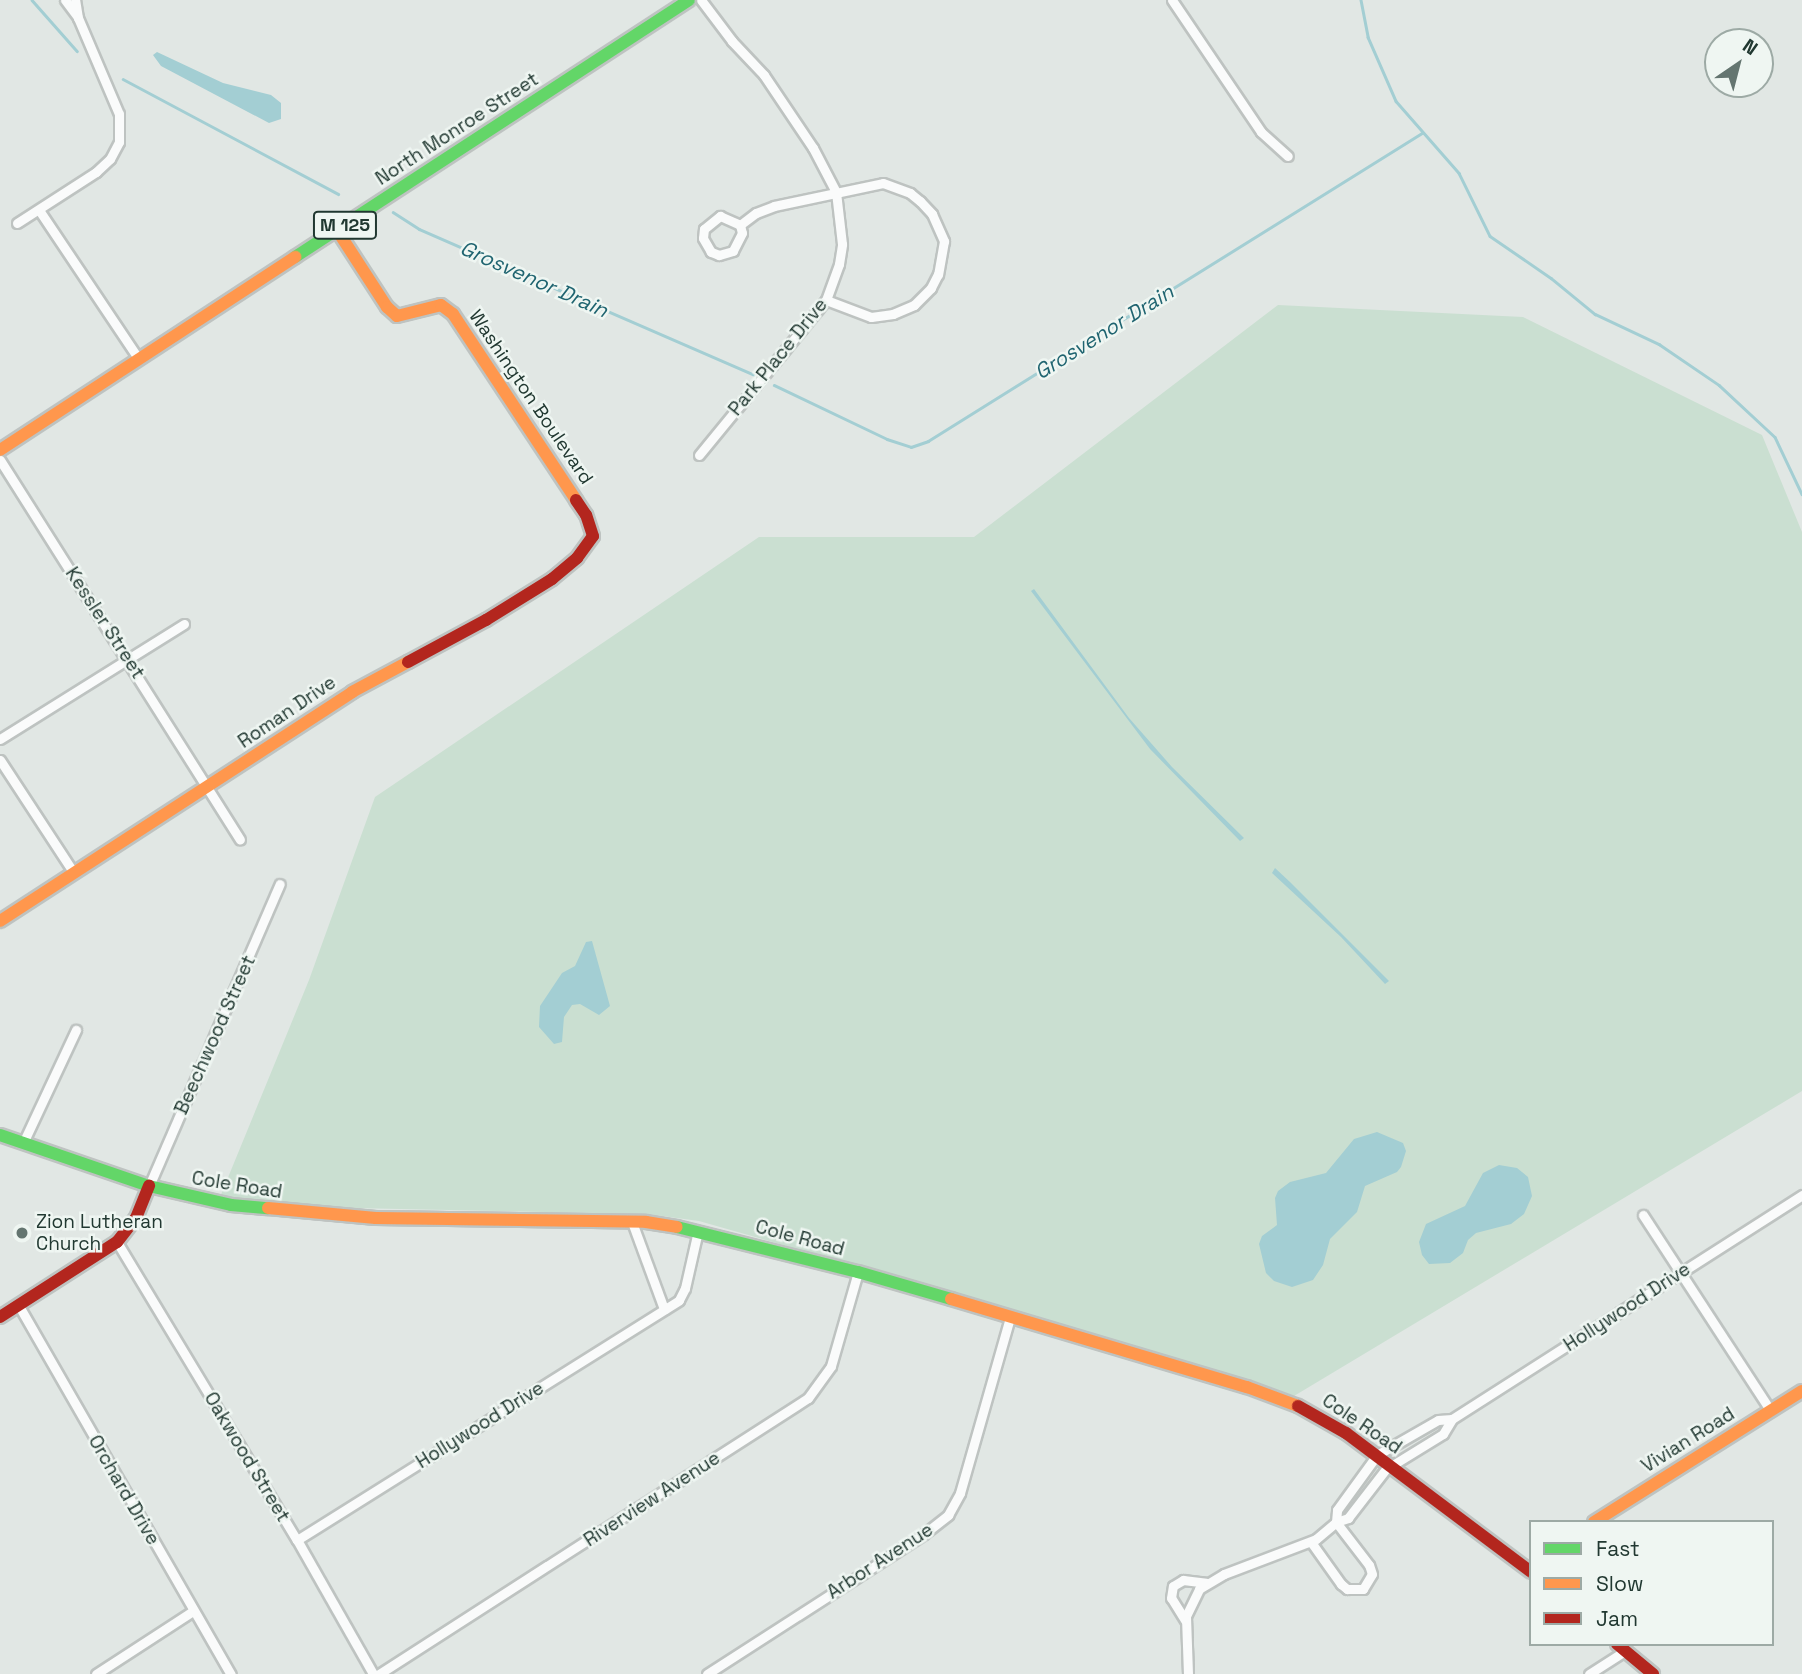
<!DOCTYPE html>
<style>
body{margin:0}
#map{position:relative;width:1802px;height:1674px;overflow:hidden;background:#e1e7e4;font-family:"Space Grotesk",sans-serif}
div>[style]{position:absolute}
.green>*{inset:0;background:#cadfd1}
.water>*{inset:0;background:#a3ced3}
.stream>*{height:2.5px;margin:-1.25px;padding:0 1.25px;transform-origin:1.25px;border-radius:1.25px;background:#a3ced3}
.roads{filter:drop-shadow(2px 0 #bec3c1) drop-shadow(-2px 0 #bec3c1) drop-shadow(0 2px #bec3c1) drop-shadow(0 -2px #bec3c1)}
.street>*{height:9px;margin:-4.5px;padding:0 4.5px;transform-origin:4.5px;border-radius:4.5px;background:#fafbfb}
.fast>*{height:12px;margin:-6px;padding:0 6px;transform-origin:6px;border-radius:6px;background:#63d668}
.slow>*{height:12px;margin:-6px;padding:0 6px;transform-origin:6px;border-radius:6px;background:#ff974d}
.jam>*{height:12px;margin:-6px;padding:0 6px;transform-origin:6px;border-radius:6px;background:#b3261e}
.dots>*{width:19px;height:19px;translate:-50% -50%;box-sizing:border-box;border:4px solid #eff6f2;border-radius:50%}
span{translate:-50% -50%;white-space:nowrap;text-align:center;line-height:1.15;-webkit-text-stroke:5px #eff6f2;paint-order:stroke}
.shield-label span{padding:2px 5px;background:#eff6f2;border:2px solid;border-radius:5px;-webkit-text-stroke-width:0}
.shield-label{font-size:18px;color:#213831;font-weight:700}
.street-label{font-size:19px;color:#213831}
.poi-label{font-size:19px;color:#213831}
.left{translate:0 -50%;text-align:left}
.water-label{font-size:21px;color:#1f6470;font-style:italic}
.legend{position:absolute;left:1529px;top:1520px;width:245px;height:126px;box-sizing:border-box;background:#eff6f2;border:2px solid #9daaa5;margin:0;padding:9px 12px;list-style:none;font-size:21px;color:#213831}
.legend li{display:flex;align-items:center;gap:14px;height:35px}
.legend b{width:35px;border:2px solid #9daaa5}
.north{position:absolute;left:1704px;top:28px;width:70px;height:70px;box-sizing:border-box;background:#eff6f2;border:2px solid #9daaa5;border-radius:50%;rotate:35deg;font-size:19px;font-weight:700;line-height:28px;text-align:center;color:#213831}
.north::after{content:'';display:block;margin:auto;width:24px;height:32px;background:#647570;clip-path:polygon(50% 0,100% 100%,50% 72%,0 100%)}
</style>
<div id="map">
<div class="green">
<i style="clip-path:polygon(1278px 305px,1523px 317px,1762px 435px,1802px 532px,1802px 1091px,1294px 1396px,1129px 1344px,699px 1221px,647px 1214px,303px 1207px,220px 1197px,309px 980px,375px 797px,759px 537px,974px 537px)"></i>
</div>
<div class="water">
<i style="clip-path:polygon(157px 52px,223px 83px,271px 95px,281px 103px,281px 119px,269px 123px,161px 66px,153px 55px)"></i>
<i style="clip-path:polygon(1034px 589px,1129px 718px,1172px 767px,1244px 838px,1240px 841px,1150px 749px,1031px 591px)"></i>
<i style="clip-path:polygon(1275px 868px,1290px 882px,1389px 981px,1385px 984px,1341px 937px,1272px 873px)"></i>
<i style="clip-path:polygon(592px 941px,610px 1006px,599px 1015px,580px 1004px,572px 1005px,564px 1017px,562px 1042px,554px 1044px,539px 1027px,540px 1006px,562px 973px,575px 966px,586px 942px)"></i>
<i style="clip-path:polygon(1377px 1132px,1403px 1143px,1406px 1151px,1401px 1167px,1397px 1172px,1365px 1186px,1357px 1212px,1330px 1239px,1323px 1265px,1313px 1280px,1292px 1287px,1274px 1281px,1266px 1273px,1259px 1244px,1262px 1236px,1277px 1225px,1275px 1198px,1278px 1191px,1290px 1182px,1326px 1173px,1354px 1139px)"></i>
<i style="clip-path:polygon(1499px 1165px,1517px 1168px,1528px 1177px,1532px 1196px,1524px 1214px,1511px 1224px,1476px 1233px,1468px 1240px,1463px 1253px,1450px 1263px,1429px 1264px,1422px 1255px,1419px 1242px,1426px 1224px,1465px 1206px,1483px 1173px)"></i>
</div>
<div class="stream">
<i style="left:32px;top:0;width:68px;rotate:48.6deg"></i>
<i style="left:1361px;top:0;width:38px;rotate:79deg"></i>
<i style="left:1368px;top:37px;width:70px;rotate:66.4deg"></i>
<i style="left:1396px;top:101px;width:96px;rotate:48.8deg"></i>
<i style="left:1459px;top:173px;width:70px;rotate:63.8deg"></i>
<i style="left:1490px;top:236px;width:74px;rotate:34.5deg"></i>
<i style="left:1551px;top:278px;width:57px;rotate:39.3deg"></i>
<i style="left:1595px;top:314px;width:71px;rotate:25.1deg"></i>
<i style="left:1659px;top:344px;width:73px;rotate:34.3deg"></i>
<i style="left:1719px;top:385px;width:76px;rotate:42.9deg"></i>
<i style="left:1775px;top:437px;width:63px;rotate:64.7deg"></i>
<i style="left:123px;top:79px;width:244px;rotate:28.1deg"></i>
<i style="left:393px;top:212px;width:31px;rotate:33deg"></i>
<i style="left:419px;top:229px;width:366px;rotate:23.5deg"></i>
<i style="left:774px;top:385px;width:125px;rotate:25.5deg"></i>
<i style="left:887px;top:439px;width:25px;rotate:18deg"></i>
<i style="left:911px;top:447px;width:18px;rotate:-19deg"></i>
<i style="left:928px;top:441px;width:582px;rotate:-31.94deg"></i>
</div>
<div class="roads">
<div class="street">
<i style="left:65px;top:0;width:20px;rotate:53deg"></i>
<i style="left:1172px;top:0;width:159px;rotate:56deg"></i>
<i style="left:1261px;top:132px;width:36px;rotate:42deg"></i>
<i style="left:39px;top:210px;width:178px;rotate:56.2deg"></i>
<i style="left:17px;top:223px;width:94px;rotate:-32.8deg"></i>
<i style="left:96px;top:172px;width:19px;rotate:-43deg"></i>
<i style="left:110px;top:159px;width:19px;rotate:-62deg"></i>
<i style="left:119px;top:142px;width:28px;rotate:-90deg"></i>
<i style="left:119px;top:114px;width:104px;rotate:-113.1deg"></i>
<i style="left:78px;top:18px;width:18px;rotate:-99deg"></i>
<i style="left:740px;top:225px;width:8px;rotate:76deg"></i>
<i style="left:742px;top:233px;width:20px;rotate:117deg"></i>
<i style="left:733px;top:251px;width:15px;rotate:164deg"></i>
<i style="left:719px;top:255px;width:9px;rotate:-159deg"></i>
<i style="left:711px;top:252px;width:16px;rotate:-120deg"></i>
<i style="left:703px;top:238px;width:9px;rotate:-84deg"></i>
<i style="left:704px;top:229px;width:21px;rotate:-39deg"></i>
<i style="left:720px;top:216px;width:22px;rotate:24deg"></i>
<i style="left:740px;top:225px;width:20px;rotate:-37deg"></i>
<i style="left:756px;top:213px;width:19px;rotate:-21deg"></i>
<i style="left:774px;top:206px;width:111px;rotate:-11.9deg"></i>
<i style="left:883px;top:183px;width:29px;rotate:20deg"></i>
<i style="left:910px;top:193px;width:13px;rotate:39deg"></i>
<i style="left:920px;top:201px;width:18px;rotate:47deg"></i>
<i style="left:932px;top:214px;width:30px;rotate:66deg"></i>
<i style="left:944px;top:241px;width:34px;rotate:100deg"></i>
<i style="left:938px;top:274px;width:16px;rotate:117deg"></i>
<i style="left:931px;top:288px;width:24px;rotate:135deg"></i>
<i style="left:914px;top:305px;width:23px;rotate:157deg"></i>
<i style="left:893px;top:314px;width:22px;rotate:172deg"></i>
<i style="left:871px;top:317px;width:48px;rotate:-159.3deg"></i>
<i style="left:699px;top:455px;width:200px;rotate:-50.7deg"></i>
<i style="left:826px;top:300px;width:38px;rotate:-70deg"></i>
<i style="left:839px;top:264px;width:20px;rotate:-81deg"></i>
<i style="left:842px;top:244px;width:52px;rotate:-96.6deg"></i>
<i style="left:836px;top:192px;width:50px;rotate:-117.6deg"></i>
<i style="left:813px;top:148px;width:88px;rotate:-123.9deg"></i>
<i style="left:764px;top:75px;width:47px;rotate:-133.3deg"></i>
<i style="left:732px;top:41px;width:51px;rotate:-127.1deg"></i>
<i style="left:0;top:460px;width:449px;rotate:57.7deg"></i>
<i style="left:0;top:739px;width:217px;rotate:-32deg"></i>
<i style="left:0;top:760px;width:135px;rotate:56.8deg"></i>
<i style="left:23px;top:1143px;width:125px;rotate:-64.9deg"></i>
<i style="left:149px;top:1186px;width:329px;rotate:-66.6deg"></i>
<i style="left:1643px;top:1215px;width:234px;rotate:56.9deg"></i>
<i style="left:632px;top:1222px;width:93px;rotate:69.8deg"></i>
<i style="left:117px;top:1242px;width:348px;rotate:58.9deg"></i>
<i style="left:297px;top:1540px;width:154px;rotate:60.4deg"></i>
<i style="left:19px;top:1306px;width:425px;rotate:60.1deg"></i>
<i style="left:1391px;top:1466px;width:61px;rotate:-31.6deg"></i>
<i style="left:1443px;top:1434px;width:17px;rotate:-59deg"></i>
<i style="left:1452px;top:1419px;width:416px;rotate:-32.6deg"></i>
<i style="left:1336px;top:1522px;width:12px;rotate:-85deg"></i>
<i style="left:1337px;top:1510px;width:68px;rotate:-54deg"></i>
<i style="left:1377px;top:1455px;width:70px;rotate:-29.8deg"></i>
<i style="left:1438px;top:1420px;width:14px;rotate:-4deg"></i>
<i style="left:297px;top:1540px;width:451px;rotate:-32.1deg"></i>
<i style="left:679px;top:1300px;width:13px;rotate:-63deg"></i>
<i style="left:685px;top:1288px;width:58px;rotate:-77.2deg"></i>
<i style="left:1311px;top:1542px;width:52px;rotate:54.5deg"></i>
<i style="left:1341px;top:1584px;width:8px;rotate:40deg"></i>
<i style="left:1347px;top:1589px;width:16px"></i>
<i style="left:1363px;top:1589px;width:17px;rotate:-59deg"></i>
<i style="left:1372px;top:1574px;width:9px;rotate:-108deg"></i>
<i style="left:1369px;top:1565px;width:54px;rotate:-127.5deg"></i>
<i style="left:1185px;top:1620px;width:26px;rotate:-122deg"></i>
<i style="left:1171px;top:1598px;width:12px;rotate:-81deg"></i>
<i style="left:1173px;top:1586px;width:12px;rotate:-31deg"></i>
<i style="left:1183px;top:1580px;width:23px;rotate:7deg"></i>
<i style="left:96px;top:1674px;width:116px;rotate:-33deg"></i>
<i style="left:379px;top:1674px;width:510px;rotate:-32.76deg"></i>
<i style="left:808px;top:1398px;width:39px;rotate:-54deg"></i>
<i style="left:831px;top:1366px;width:98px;rotate:-74deg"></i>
<i style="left:707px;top:1674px;width:258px;rotate:-32.8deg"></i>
<i style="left:924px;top:1534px;width:31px;rotate:-38deg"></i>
<i style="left:948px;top:1515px;width:25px;rotate:-61deg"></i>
<i style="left:960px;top:1493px;width:183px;rotate:-74.1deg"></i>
<i style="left:1188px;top:1674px;width:58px;rotate:-92deg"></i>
<i style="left:1186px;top:1616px;width:30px;rotate:-64deg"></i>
<i style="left:1199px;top:1589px;width:29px;rotate:-31deg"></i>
<i style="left:1224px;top:1574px;width:98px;rotate:-20.8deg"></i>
<i style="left:1316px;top:1539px;width:26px;rotate:-40deg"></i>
<i style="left:1336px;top:1522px;width:13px;rotate:-18deg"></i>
<i style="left:1348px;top:1518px;width:67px;rotate:-52.3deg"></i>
<i style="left:1589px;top:1674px;width:43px;rotate:-32.6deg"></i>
</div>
<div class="fast">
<i style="left:295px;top:257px;width:470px;rotate:-33.1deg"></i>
<i style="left:0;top:1135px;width:157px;rotate:18.9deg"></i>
<i style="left:149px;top:1186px;width:84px;rotate:13deg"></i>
<i style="left:231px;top:1205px;width:37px;rotate:5deg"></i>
<i style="left:677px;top:1227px;width:187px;rotate:14deg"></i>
<i style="left:858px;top:1272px;width:97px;rotate:16.2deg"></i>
</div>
<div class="slow">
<i style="left:337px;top:230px;width:92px;rotate:57deg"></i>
<i style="left:387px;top:307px;width:13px;rotate:42deg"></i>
<i style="left:397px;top:316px;width:45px;rotate:-14deg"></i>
<i style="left:441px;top:305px;width:15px;rotate:37deg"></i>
<i style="left:453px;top:314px;width:223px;rotate:56.5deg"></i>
<i style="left:0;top:450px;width:353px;rotate:-33.2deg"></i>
<i style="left:0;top:921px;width:420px;rotate:-33deg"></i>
<i style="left:352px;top:692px;width:64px;rotate:-28.2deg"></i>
<i style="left:268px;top:1208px;width:108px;rotate:5.3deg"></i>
<i style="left:376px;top:1218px;width:270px;rotate:0.8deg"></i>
<i style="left:646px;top:1222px;width:31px;rotate:9deg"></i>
<i style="left:951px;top:1299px;width:309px;rotate:16.6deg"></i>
<i style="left:1247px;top:1387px;width:54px;rotate:20.4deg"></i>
<i style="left:1594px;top:1522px;width:246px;rotate:-32.2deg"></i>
</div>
<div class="jam">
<i style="left:408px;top:662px;width:89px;rotate:-28.3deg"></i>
<i style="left:486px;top:620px;width:78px;rotate:-31.8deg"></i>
<i style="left:552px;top:579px;width:33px;rotate:-40deg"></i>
<i style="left:577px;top:558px;width:27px;rotate:-54deg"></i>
<i style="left:593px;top:536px;width:22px;rotate:-108deg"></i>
<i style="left:586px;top:515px;width:18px;rotate:-124deg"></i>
<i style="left:0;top:1317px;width:139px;rotate:-32.7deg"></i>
<i style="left:117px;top:1242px;width:31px;rotate:-52deg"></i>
<i style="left:136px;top:1218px;width:35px;rotate:-68deg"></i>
<i style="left:1298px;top:1406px;width:55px;rotate:29.4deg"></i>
<i style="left:1346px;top:1433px;width:231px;rotate:36.9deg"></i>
<i style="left:1617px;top:1644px;width:47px;rotate:39.8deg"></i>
</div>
</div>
<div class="dots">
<i style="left:22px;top:1233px;background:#647570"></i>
</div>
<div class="shield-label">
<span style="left:345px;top:225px">M 125</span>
</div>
<div class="street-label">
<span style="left:457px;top:129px;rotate:-33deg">North Monroe Street</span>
<span style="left:778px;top:357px;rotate:-51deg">Park Place Drive</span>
<span style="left:531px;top:397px;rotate:56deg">Washington Boulevard</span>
<span style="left:105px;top:623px;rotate:57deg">Kessler Street</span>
<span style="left:287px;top:712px;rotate:-34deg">Roman Drive</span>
<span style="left:215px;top:1035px;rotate:-66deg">Beechwood Street</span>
<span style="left:237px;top:1185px;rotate:9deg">Cole Road</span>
<span style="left:800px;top:1238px;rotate:15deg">Cole Road</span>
<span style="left:1627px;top:1307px;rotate:-33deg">Hollywood Drive</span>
<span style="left:1362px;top:1424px;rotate:34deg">Cole Road</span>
<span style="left:480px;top:1425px;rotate:-32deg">Hollywood Drive</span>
<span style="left:1688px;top:1440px;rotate:-32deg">Vivian Road</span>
<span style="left:247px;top:1457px;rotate:59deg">Oakwood Street</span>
<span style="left:124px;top:1490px;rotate:60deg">Orchard Drive</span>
<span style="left:652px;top:1499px;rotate:-33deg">Riverview Avenue</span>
<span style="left:880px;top:1561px;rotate:-33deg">Arbor Avenue</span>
</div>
<div class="poi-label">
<span class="left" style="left:36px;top:1233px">Zion Lutheran<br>Church</span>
</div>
<div class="water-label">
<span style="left:534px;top:279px;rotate:24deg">Grosvenor Drain</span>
<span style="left:1104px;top:332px;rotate:-32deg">Grosvenor Drain</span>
</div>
<ul class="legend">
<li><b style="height:9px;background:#63d668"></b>Fast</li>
<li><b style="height:9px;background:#ff974d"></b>Slow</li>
<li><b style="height:9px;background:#b3261e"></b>Jam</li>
</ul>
<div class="north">N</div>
</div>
